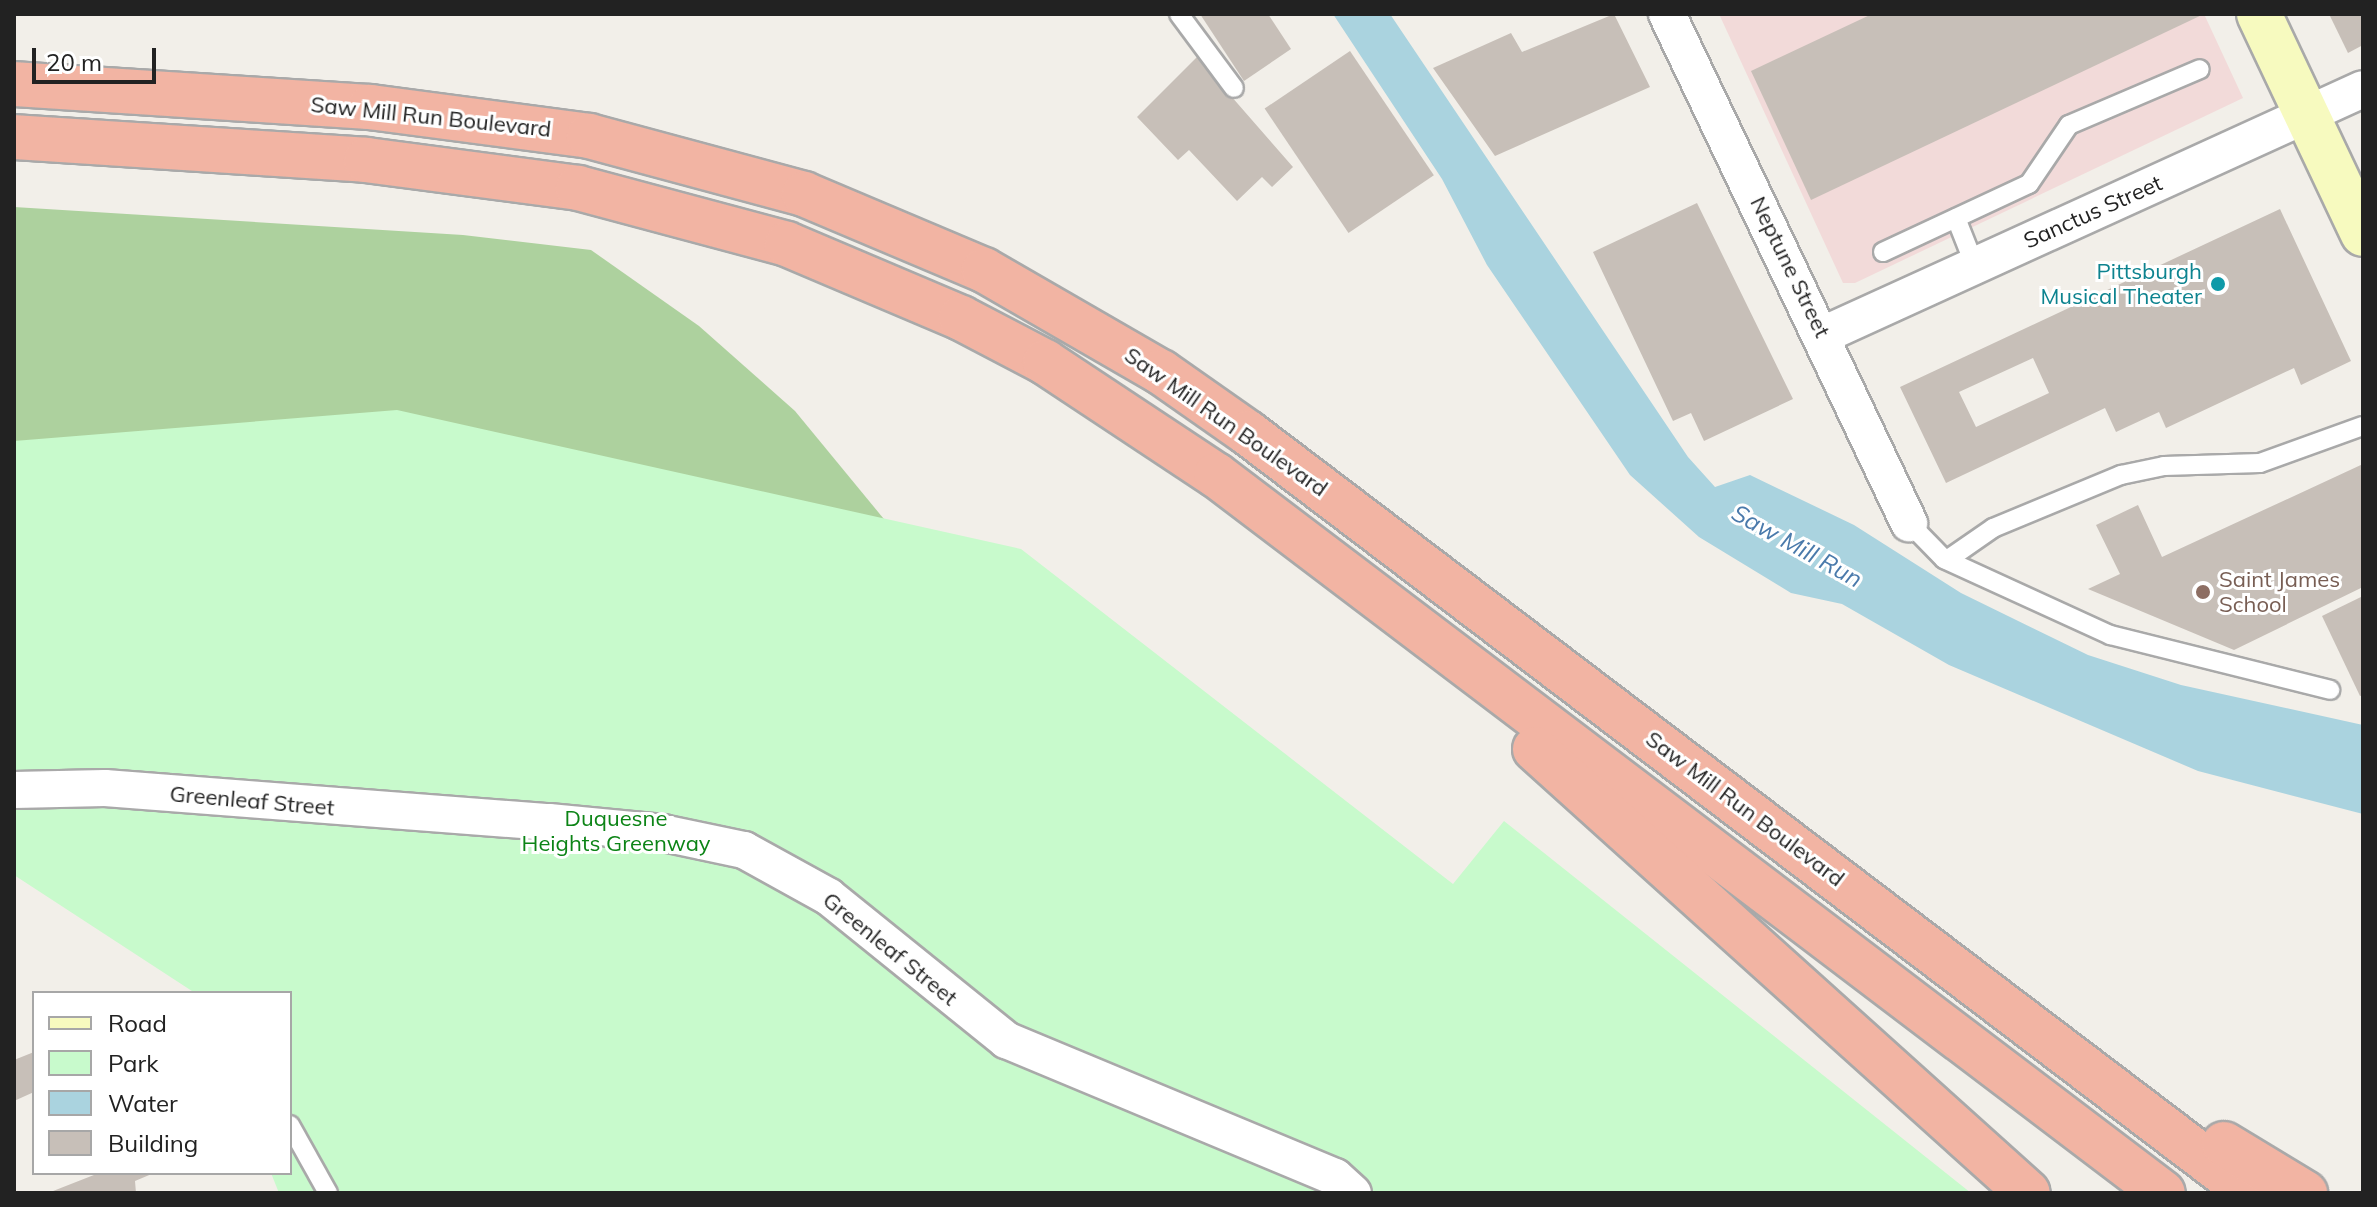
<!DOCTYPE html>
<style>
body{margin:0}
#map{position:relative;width:2377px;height:1207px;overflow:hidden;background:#f2efe9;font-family:Mulish,sans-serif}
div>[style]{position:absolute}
.commercial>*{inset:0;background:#f2dad9}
.forest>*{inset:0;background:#add19e}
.park>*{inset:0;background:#c8facc}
.water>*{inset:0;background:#aad3df}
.building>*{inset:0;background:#c7bfb8;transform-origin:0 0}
.roads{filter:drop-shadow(2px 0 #a9a9a9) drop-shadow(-2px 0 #a9a9a9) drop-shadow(0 2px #a9a9a9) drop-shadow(0 -2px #a9a9a9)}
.service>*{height:18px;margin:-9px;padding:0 9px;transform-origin:9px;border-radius:9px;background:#fff}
.minor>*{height:36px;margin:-18px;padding:0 18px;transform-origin:18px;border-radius:18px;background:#fff}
.secondary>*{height:44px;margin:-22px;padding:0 22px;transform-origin:22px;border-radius:22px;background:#f7fabf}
.trunk>*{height:44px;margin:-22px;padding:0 22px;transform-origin:22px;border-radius:22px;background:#f2b4a3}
.dots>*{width:22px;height:22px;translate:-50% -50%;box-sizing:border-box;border:4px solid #fff;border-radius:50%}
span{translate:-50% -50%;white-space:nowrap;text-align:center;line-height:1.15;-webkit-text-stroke:6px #fff;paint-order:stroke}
.street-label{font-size:22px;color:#222}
.culture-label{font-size:22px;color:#0d838f}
.right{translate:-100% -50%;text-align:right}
.education-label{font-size:22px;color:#785e54}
.left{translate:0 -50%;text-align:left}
.park-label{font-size:22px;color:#0c8416}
.water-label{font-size:24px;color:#4a7aab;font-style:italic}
.frame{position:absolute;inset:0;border:16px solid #222;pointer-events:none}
.legend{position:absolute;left:32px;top:991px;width:260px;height:184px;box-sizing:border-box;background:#fff;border:2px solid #a7a7a7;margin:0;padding:10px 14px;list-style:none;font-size:24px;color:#222}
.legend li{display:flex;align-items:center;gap:16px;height:40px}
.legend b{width:40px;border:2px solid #a7a7a7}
.scale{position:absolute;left:32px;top:48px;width:124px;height:36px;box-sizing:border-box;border:4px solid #222;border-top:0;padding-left:10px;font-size:24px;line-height:28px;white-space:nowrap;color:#222;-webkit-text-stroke:6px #fff;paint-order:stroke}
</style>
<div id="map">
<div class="commercial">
<i style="clip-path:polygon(1719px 14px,2204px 14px,2243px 98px,1855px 283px,1843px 283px)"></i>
</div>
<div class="forest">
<i style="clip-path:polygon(14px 207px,463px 235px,591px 250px,699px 326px,795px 411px,995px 654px,14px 704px)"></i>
</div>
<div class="park">
<i style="clip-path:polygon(397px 410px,1021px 549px,1453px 884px,1504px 821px,1971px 1193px,279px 1193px,271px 1173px,290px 1173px,290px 993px,195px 993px,14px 875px,14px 441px)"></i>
</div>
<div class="water">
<i style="clip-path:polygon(1333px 14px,1390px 14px,1688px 457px,1715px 487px,1750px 475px,1854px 525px,1961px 593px,2088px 655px,2181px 685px,2363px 725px,2363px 814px,2198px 771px,1949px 665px,1842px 604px,1791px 593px,1699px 537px,1630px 475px,1487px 265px,1442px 179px)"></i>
</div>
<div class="building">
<i style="clip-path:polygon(1200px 14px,1268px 14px,1291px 49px,1244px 81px)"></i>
<i style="clip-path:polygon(1614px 14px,1650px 87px,1495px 156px,1433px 68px,1511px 33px,1522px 52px)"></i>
<i style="clip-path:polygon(1872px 14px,2204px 14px,1811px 200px,1751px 71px)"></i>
<i style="clip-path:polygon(2329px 14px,2363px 14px,2363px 45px,2348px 53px)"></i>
<i style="left:1350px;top:51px;width:150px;height:103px;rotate:56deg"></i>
<i style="clip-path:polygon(1197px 57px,1293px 167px,1272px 187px,1262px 177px,1237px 201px,1189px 150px,1178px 160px,1137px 117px)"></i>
<i style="clip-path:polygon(1697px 203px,1793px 399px,1704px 441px,1691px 413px,1673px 421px,1593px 252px)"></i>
<i style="clip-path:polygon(evenodd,2280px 209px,2351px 361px,2301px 385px,2294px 368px,2166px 428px,2159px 412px,2116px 432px,2105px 408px,1946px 483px,1900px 387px,2280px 209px,2033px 358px,2049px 393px,1976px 427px,1959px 392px,2033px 358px)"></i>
<i style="clip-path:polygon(2363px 464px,2363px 587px,2234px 650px,2088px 589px,2120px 574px,2096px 525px,2138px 505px,2162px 557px)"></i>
<i style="clip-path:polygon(2363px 596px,2363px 695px,2360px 696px,2322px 616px)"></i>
<i style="clip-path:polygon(34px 1052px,34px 1092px,14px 1101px,14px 1060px)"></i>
<i style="clip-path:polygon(99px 1173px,154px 1173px,135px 1181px,136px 1193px,48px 1193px)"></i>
</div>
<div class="roads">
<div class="service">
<i style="left:1179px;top:14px;width:92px;rotate:53.4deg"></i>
<i style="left:1956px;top:218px;width:52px;rotate:68.4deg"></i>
<i style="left:1883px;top:252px;width:161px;rotate:-25deg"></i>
<i style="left:2029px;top:184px;width:71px;rotate:-55.9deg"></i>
<i style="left:2069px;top:125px;width:142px;rotate:-23.1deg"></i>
<i style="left:1909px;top:523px;width:50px;rotate:45.8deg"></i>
<i style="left:1944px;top:559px;width:183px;rotate:24.6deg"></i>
<i style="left:2110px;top:635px;width:227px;rotate:14deg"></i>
<i style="left:1947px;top:560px;width:56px;rotate:-34.8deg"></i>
<i style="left:1993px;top:528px;width:139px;rotate:-22.5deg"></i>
<i style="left:2121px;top:475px;width:44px;rotate:-11.8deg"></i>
<i style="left:2164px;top:466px;width:96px;rotate:-1.8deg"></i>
<i style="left:2260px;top:463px;width:109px;rotate:-19.8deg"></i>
<i style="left:290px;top:1125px;width:78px;rotate:60.8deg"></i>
</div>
<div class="minor">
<i style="left:1667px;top:14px;width:564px;rotate:64.57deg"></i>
<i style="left:1823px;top:335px;width:593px;rotate:-24.49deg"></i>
<i style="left:14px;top:790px;width:91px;rotate:-1.3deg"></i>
<i style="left:105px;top:788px;width:445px;rotate:4.4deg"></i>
<i style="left:549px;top:822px;width:115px;rotate:5.5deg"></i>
<i style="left:663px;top:833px;width:83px;rotate:11.9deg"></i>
<i style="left:744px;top:850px;width:97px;rotate:28.9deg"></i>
<i style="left:829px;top:897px;width:228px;rotate:38.9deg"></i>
<i style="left:1006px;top:1040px;width:356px;rotate:22.6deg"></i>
<i style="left:1335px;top:1177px;width:24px;rotate:42deg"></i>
</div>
<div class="secondary">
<i style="left:2259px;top:14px;width:243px;rotate:64.7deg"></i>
</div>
<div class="trunk">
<i style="left:14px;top:84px;width:357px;rotate:3.7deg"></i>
<i style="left:370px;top:107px;width:221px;rotate:7.5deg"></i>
<i style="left:589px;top:136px;width:223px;rotate:15.1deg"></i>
<i style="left:804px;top:194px;width:195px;rotate:22.9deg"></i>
<i style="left:984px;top:270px;width:204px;rotate:30deg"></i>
<i style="left:1161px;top:372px;width:106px;rotate:35deg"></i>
<i style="left:1248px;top:433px;width:1258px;rotate:37.18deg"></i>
<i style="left:14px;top:137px;width:353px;rotate:3.7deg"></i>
<i style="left:366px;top:160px;width:214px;rotate:7.5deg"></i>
<i style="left:578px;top:188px;width:216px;rotate:15deg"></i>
<i style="left:787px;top:244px;width:189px;rotate:23deg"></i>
<i style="left:961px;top:318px;width:95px;rotate:27.6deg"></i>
<i style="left:1045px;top:362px;width:205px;rotate:33.5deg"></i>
<i style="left:1216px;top:475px;width:1188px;rotate:37.17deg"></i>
<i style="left:1535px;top:749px;width:663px;rotate:42.01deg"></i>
<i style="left:2224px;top:1144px;width:95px;rotate:31.2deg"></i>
</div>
</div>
<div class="dots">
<i style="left:2218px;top:284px;background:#0f9aa8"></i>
<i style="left:2203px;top:592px;background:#8d6e63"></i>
</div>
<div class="street-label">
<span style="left:431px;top:117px;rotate:6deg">Saw Mill Run Boulevard</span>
<span style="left:2093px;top:212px;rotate:-24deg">Sanctus Street</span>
<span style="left:1790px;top:267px;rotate:64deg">Neptune Street</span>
<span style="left:1226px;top:422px;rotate:35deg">Saw Mill Run Boulevard</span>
<span style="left:252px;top:801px;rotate:5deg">Greenleaf Street</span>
<span style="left:1745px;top:809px;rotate:37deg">Saw Mill Run Boulevard</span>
<span style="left:890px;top:949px;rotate:39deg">Greenleaf Street</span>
</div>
<div class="culture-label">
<span class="right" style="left:2202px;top:284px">Pittsburgh<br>Musical Theater</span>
</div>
<div class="education-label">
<span class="left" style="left:2219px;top:592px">Saint James<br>School</span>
</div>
<div class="park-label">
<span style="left:616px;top:831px">Duquesne<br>Heights Greenway</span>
</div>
<div class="water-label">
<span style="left:1797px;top:546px;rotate:29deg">Saw Mill Run</span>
</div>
<div class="frame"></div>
<ul class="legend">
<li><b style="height:10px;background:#f7fabf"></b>Road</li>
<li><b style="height:22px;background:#c8facc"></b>Park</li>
<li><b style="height:22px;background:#aad3df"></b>Water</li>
<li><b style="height:22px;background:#c7bfb8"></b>Building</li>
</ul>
<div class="scale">20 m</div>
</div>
